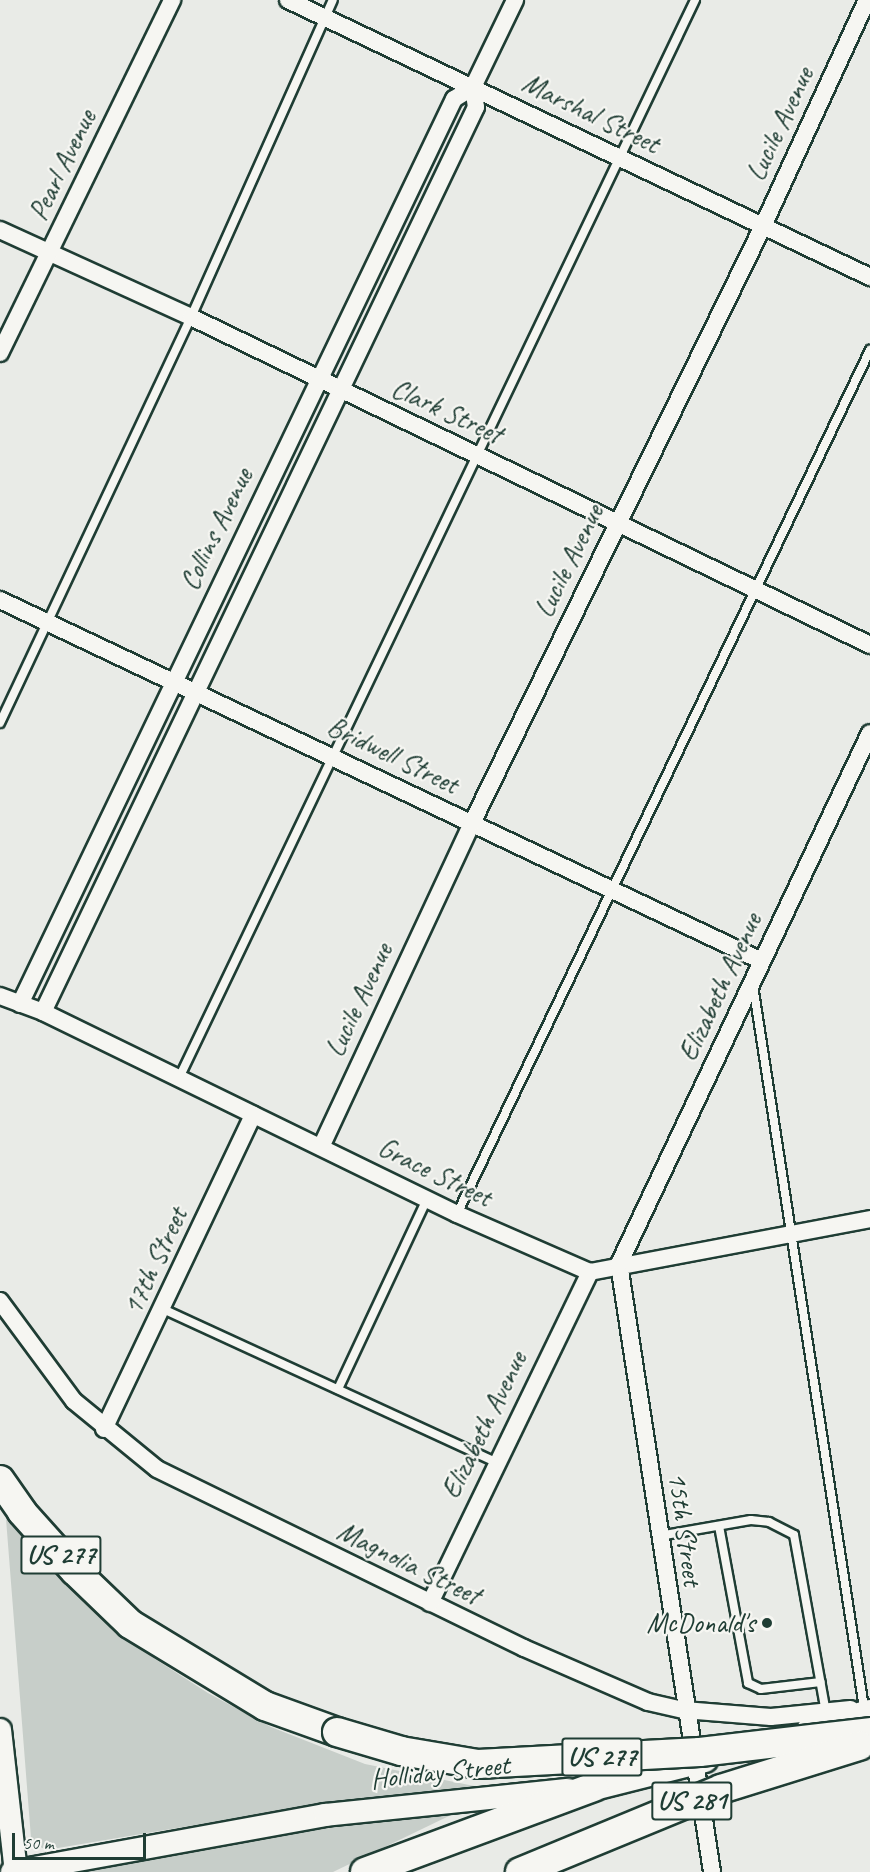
<!DOCTYPE html>
<style>
body{margin:0}
#map{position:relative;width:870px;height:1872px;overflow:hidden;background:#e9ebe7;font-family:Caveat,sans-serif}
div>[style]{position:absolute}
.green>*{inset:0;background:#c7cec9}
.roads{filter:drop-shadow(2px 0 #1f3d34) drop-shadow(-2px 0 #1f3d34) drop-shadow(0 2px #1f3d34) drop-shadow(0 -2px #1f3d34)}
.lane>*{height:8px;margin:-4px;padding:0 4px;transform-origin:4px;border-radius:4px;background:#f6f6f2}
.street>*{height:16px;margin:-8px;padding:0 8px;transform-origin:8px;border-radius:8px;background:#f6f6f2}
.secondary>*{height:22px;margin:-11px;padding:0 11px;transform-origin:11px;border-radius:11px;background:#f6f6f2}
.primary>*{height:26px;margin:-13px;padding:0 13px;transform-origin:13px;border-radius:13px;background:#f6f6f2}
.highway>*{height:28px;margin:-14px;padding:0 14px;transform-origin:14px;border-radius:14px;background:#f6f6f2}
.bridges{filter:drop-shadow(2px 0 #1f3d34) drop-shadow(-2px 0 #1f3d34) drop-shadow(0 2px #1f3d34) drop-shadow(0 -2px #1f3d34)}
.highway-bridge>*{height:28px;margin:-14px;padding:0 14px;transform-origin:14px;border-radius:14px;background:#f6f6f2}
.dots>*{width:16px;height:16px;translate:-50% -50%;box-sizing:border-box;border:3px solid #f6f6f2;border-radius:50%}
span{translate:-50% -50%;white-space:nowrap;text-align:center;line-height:1.15;-webkit-text-stroke:4.5px #f6f6f2;paint-order:stroke}
.shield-label span{padding:2px 4px;background:#f6f6f2;border:2px solid;border-radius:4px;-webkit-text-stroke-width:0}
.shield-label{font-size:27px;color:#1f3d34;font-weight:700}
.street-label{font-size:28px;color:#1f3d34}
.poi-label{font-size:28px;color:#1f3d34}
.right{translate:-100% -50%;text-align:right}
.scale{position:absolute;left:12px;top:1833px;width:134px;height:27px;box-sizing:border-box;border:3px solid #1f3d34;border-top:0;padding-left:8px;font-size:18px;line-height:21px;white-space:nowrap;color:#1f3d34;-webkit-text-stroke:4px #f6f6f2;paint-order:stroke}
</style>
<div id="map">
<div class="green">
<i style="clip-path:polygon(5px 1506px,117px 1627px,155px 1659px,208px 1693px,271px 1727px,365px 1764px,494px 1790px,332px 1802px,46px 1850px,37px 1845px,31px 1838px)"></i>
<i style="clip-path:polygon(451px 1815px,333px 1872px,75px 1872px,254px 1839px,414px 1816px)"></i>
</div>
<div class="roads">
<div class="lane">
<i style="left:0;top:723px;width:449px;rotate:-64.8deg"></i>
<i style="left:191px;top:317px;width:347px;rotate:-65.9deg"></i>
<i style="left:753px;top:985px;width:731px;rotate:81.27deg"></i>
<i style="left:179px;top:1078px;width:1195px;rotate:-64.42deg"></i>
<i style="left:457px;top:1214px;width:958px;rotate:-64.45deg"></i>
<i style="left:163px;top:1309px;width:366px;rotate:24.7deg"></i>
<i style="left:338px;top:1389px;width:212px;rotate:-64.9deg"></i>
<i style="left:719px;top:1526px;width:160px;rotate:79.5deg"></i>
<i style="left:748px;top:1683px;width:14px;rotate:25deg"></i>
<i style="left:761px;top:1689px;width:60px;rotate:-6.7deg"></i>
<i style="left:659px;top:1536px;width:93px;rotate:-9.9deg"></i>
<i style="left:751px;top:1520px;width:18px;rotate:6deg"></i>
<i style="left:769px;top:1522px;width:28px;rotate:27deg"></i>
<i style="left:794px;top:1535px;width:180px;rotate:79.8deg"></i>
</div>
<div class="street">
<i style="left:288px;top:0;width:645px;rotate:25.45deg"></i>
<i style="left:0;top:230px;width:210px;rotate:24.5deg"></i>
<i style="left:191px;top:317px;width:754px;rotate:25.78deg"></i>
<i style="left:0;top:353px;width:393px;rotate:-64deg"></i>
<i style="left:0;top:600px;width:843px;rotate:25.35deg"></i>
<i style="left:0;top:996px;width:46px;rotate:20.4deg"></i>
<i style="left:43px;top:1012px;width:461px;rotate:26deg"></i>
<i style="left:457px;top:1214px;width:145px;rotate:23.6deg"></i>
<i style="left:590px;top:1272px;width:285px;rotate:-10.7deg"></i>
<i style="left:20px;top:1004px;width:1004px;rotate:-64.38deg"></i>
<i style="left:454px;top:99px;width:22px;rotate:-32deg"></i>
<i style="left:473px;top:87px;width:97px;rotate:-64.2deg"></i>
<i style="left:43px;top:1012px;width:1003px;rotate:-64.43deg"></i>
<i style="left:476px;top:107px;width:20px;rotate:-99deg"></i>
<i style="left:321px;top:1147px;width:357px;rotate:-65deg"></i>
<i style="left:472px;top:823px;width:664px;rotate:-64.01deg"></i>
<i style="left:763px;top:226px;width:249px;rotate:-65.3deg"></i>
<i style="left:0;top:1301px;width:124px;rotate:53.5deg"></i>
<i style="left:74px;top:1401px;width:107px;rotate:39.3deg"></i>
<i style="left:157px;top:1469px;width:408px;rotate:26deg"></i>
<i style="left:524px;top:1648px;width:135px;rotate:23.5deg"></i>
<i style="left:648px;top:1702px;width:37px;rotate:13deg"></i>
<i style="left:684px;top:1710px;width:87px;rotate:4.6deg"></i>
<i style="left:771px;top:1717px;width:80px;rotate:-5.7deg"></i>
<i style="left:104px;top:1429px;width:348px;rotate:-64.6deg"></i>
<i style="left:430px;top:1603px;width:368px;rotate:-64.2deg"></i>
<i style="left:712px;top:1872px;width:615px;rotate:-98.7deg"></i>
<i style="left:619px;top:1264px;width:587px;rotate:-64.7deg"></i>
</div>
<div class="secondary">
<i style="left:0;top:1730px;width:143px;rotate:83.6deg"></i>
<i style="left:12px;top:1872px;width:318px;rotate:-10.3deg"></i>
<i style="left:325px;top:1815px;width:244px;rotate:-5.9deg"></i>
</div>
<div class="primary">
<i style="left:810px;top:1730px;width:62px;rotate:-15.8deg"></i>
<i style="left:594px;top:1787px;width:114px;rotate:-14.2deg"></i>
</div>
<div class="highway">
<i style="left:0;top:1480px;width:39px;rotate:55deg"></i>
<i style="left:22px;top:1512px;width:79px;rotate:48.1deg"></i>
<i style="left:75px;top:1571px;width:76px;rotate:43.9deg"></i>
<i style="left:130px;top:1624px;width:158px;rotate:31.3deg"></i>
<i style="left:265px;top:1706px;width:77px;rotate:19.9deg"></i>
<i style="left:365px;top:1872px;width:244px;rotate:-20.4deg"></i>
</div>
</div>
<div class="bridges">
<div class="highway-bridge">
<i style="left:337px;top:1732px;width:67px;rotate:16.5deg"></i>
<i style="left:401px;top:1751px;width:78px;rotate:9.6deg"></i>
<i style="left:478px;top:1764px;width:222px;rotate:-3.1deg"></i>
<i style="left:700px;top:1752px;width:171px;rotate:-6.7deg"></i>
<i style="left:520px;top:1872px;width:217px;rotate:-22.4deg"></i>
<i style="left:721px;top:1789px;width:145px;rotate:-17.3deg"></i>
</div>
</div>
<div class="dots">
<i style="left:767px;top:1623px;background:#1f3d34"></i>
</div>
<div class="shield-label">
<span style="left:61px;top:1555px">US 277</span>
<span style="left:602px;top:1757px">US 277</span>
<span style="left:692px;top:1801px">US 281</span>
</div>
<div class="street-label">
<span style="left:591px;top:113px;rotate:26deg">Marshal Street</span>
<span style="left:780px;top:124px;rotate:-65deg">Lucile Avenue</span>
<span style="left:62px;top:165px;rotate:-64deg">Pearl Avenue</span>
<span style="left:447px;top:411px;rotate:25deg">Clark Street</span>
<span style="left:216px;top:529px;rotate:-64deg">Collins Avenue</span>
<span style="left:569px;top:561px;rotate:-64deg">Lucile Avenue</span>
<span style="left:393px;top:755px;rotate:26deg">Bridwell Street</span>
<span style="left:720px;top:987px;rotate:-65deg">Elizabeth Avenue</span>
<span style="left:359px;top:1000px;rotate:-65deg">Lucile Avenue</span>
<span style="left:435px;top:1172px;rotate:26deg">Grace Street</span>
<span style="left:155px;top:1261px;rotate:-65deg">17th Street</span>
<span style="left:484px;top:1425px;rotate:-64deg">Elizabeth Avenue</span>
<span style="left:685px;top:1529px;rotate:82deg">15th Street</span>
<span style="left:409px;top:1563px;rotate:26deg">Magnolia Street</span>
<span style="left:440px;top:1772px;rotate:-6deg">Holliday Street</span>
</div>
<div class="poi-label">
<span class="right" style="left:755px;top:1623px">McDonald's</span>
</div>
<div class="scale">50 m</div>
</div>
